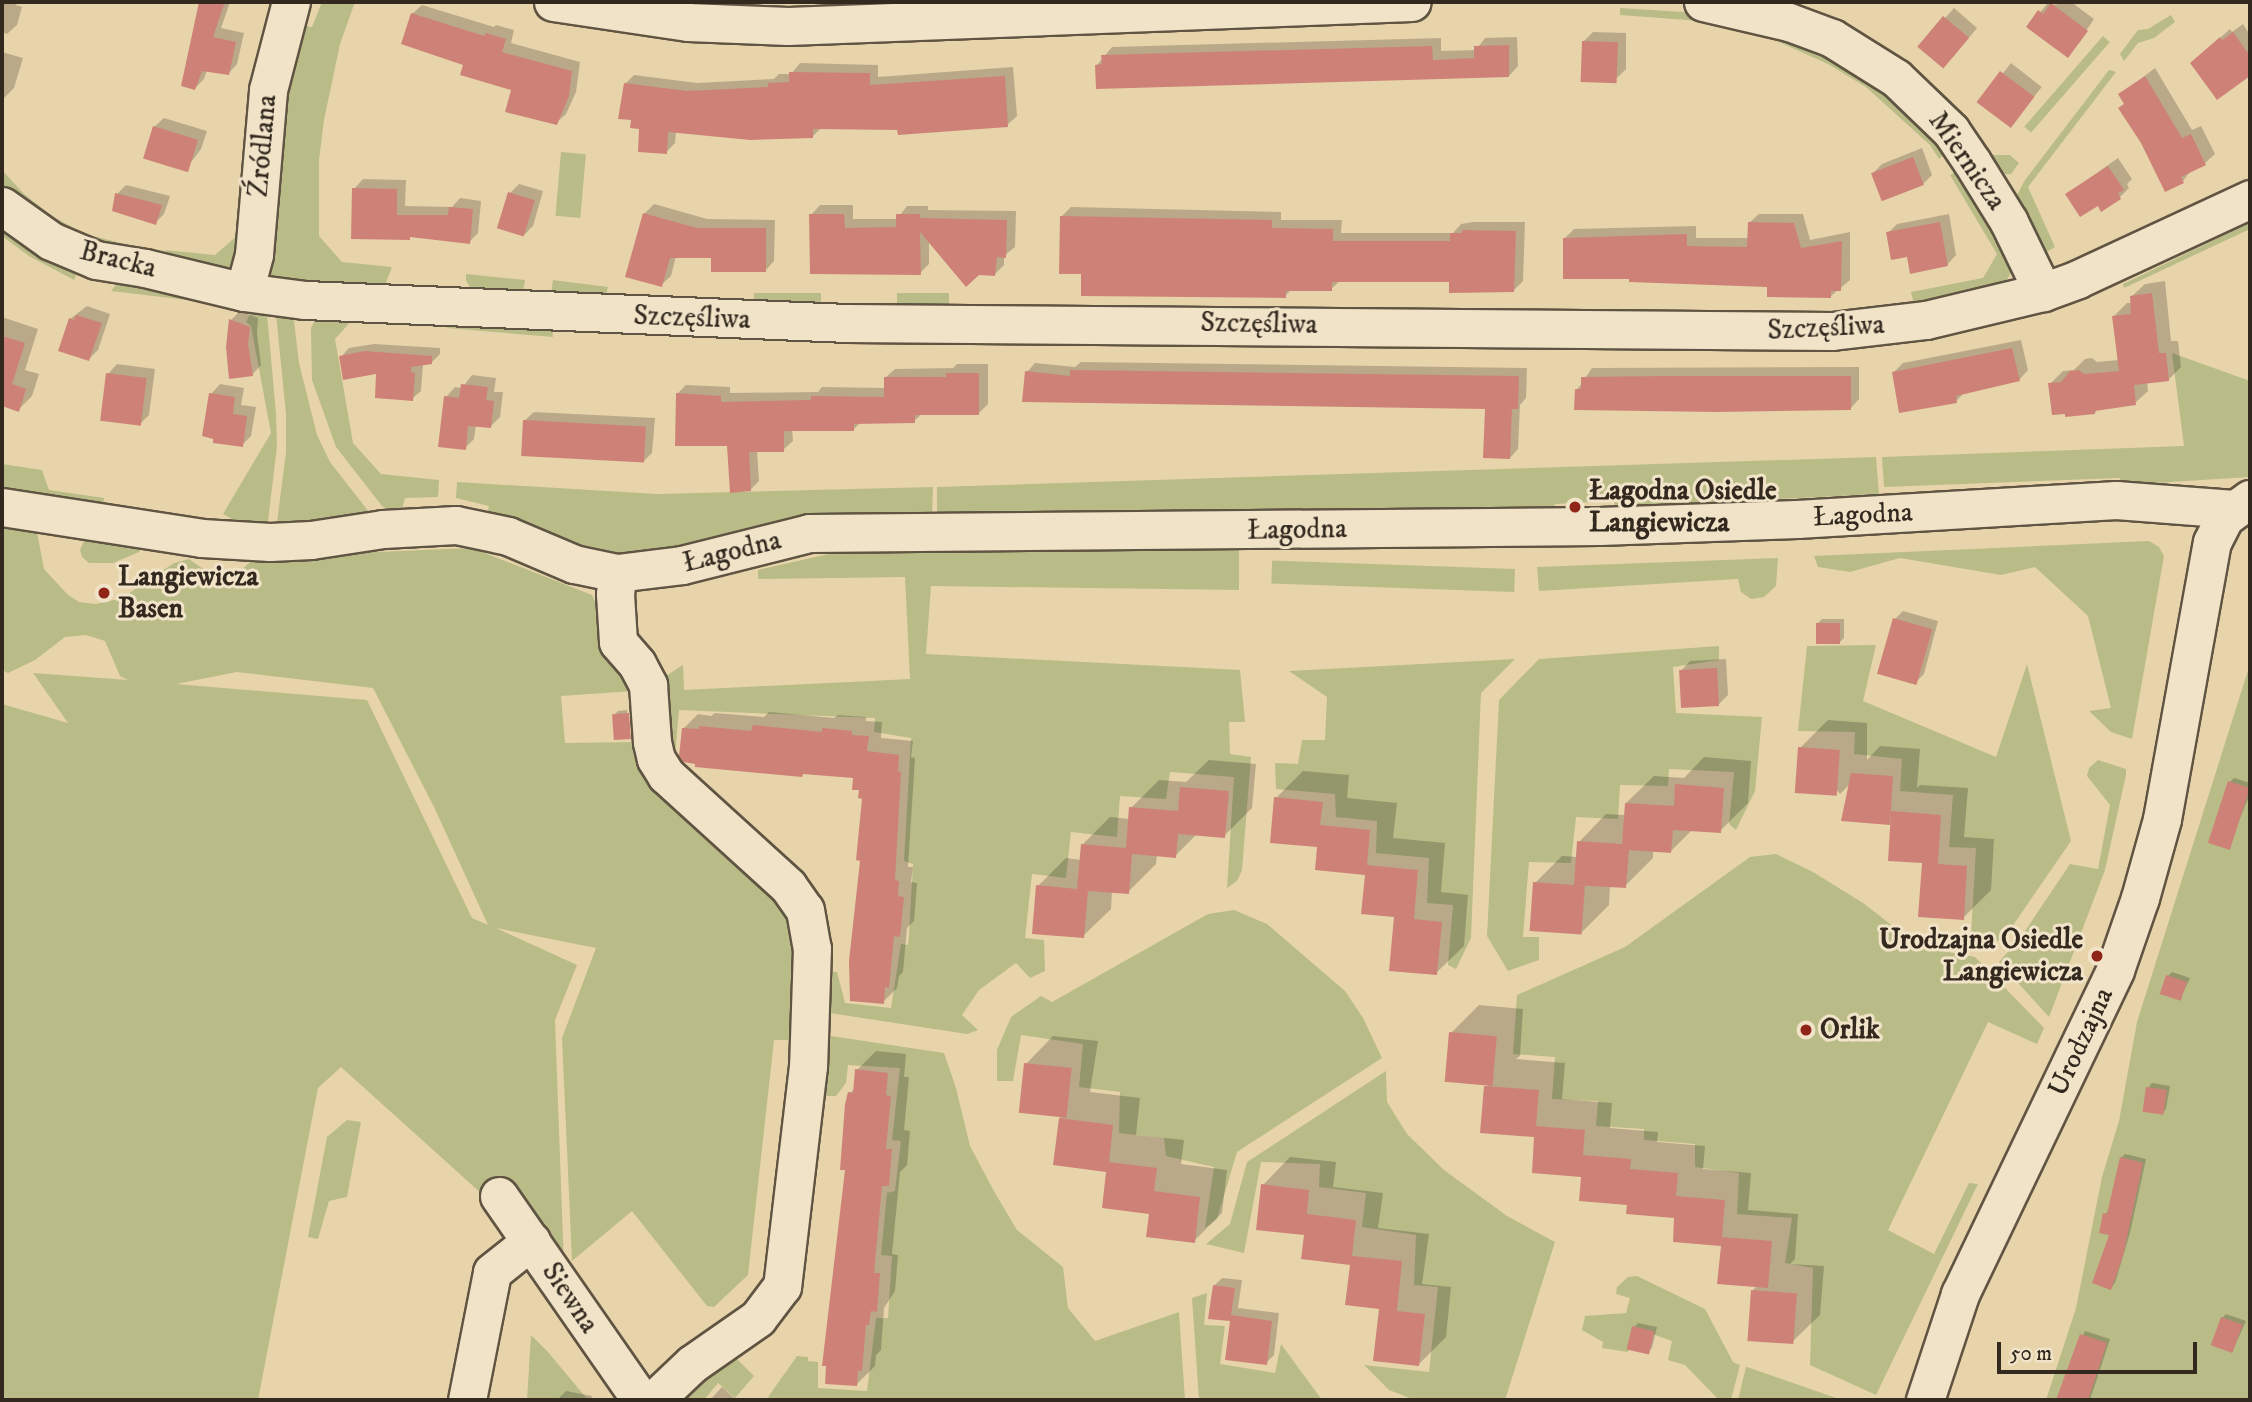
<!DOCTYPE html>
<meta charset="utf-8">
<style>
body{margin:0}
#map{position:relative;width:2252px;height:1402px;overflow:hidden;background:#e8d4ab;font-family:"IM FELL DW Pica",serif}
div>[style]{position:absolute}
.green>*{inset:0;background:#b9bc87;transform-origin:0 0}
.shadow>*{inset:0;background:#0003;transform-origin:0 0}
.building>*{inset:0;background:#ce8277;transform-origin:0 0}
.roads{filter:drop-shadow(2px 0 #605442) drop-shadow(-2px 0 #605442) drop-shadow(0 2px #605442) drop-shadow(0 -2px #605442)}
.minor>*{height:37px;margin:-18.5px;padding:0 18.5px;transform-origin:18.5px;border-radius:18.5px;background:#f0e3c8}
.dots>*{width:19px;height:19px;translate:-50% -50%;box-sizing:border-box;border:4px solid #f0e3c8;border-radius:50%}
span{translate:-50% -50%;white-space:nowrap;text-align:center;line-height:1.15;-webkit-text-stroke:6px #f0e3c8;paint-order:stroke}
.street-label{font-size:28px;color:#33291f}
.poi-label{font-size:28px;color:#33291f;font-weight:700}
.left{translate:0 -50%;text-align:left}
.right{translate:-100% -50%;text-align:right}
.frame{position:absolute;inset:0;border:4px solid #33291f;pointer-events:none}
.scale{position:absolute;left:1997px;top:1342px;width:200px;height:32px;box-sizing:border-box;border:4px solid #33291f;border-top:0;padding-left:9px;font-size:21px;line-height:24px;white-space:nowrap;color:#33291f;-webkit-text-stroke:5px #f0e3c8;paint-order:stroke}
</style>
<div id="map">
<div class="green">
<i style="clip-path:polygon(322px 2px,355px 2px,340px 44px,324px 120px,319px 160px,319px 236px,342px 262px,392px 267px,382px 293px,271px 282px,266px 275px,264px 252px,294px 25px,312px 27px)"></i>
<i style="clip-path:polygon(1620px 8px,1683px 12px,1768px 31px,1766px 37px,1714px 22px,1620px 15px)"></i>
<i style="clip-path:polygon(2171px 15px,2175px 22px,2154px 38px,2138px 43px,2124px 61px,2120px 54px,2138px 30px,2148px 29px)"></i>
<i style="clip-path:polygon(1781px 35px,1820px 48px,1867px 76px,1914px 116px,1946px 153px,1939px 159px,1930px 145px,1866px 87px,1828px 64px,1779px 42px)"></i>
<i style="left:2103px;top:36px;width:9px;height:120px;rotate:41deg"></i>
<i style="clip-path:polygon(2109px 70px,2116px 72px,2028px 187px,2055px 247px,2043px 254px,2016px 203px,2017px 195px,2025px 180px)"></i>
<i style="clip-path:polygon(1938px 89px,1950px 100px,1993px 155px,2010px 155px,2019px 163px,2011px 174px,1994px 174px,1934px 94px)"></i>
<i style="left:561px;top:152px;width:25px;height:64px;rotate:5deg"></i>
<i style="clip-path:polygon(2px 170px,24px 194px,53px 217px,86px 234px,140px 248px,133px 261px,113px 259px,2px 194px)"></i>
<i style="clip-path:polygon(1957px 171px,2014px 267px,2005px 283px,1915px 309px,1911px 292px,1983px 278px,1997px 254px,1950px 175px)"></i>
<i style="clip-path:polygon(2px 212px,78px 270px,74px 280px,29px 256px,2px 236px)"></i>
<i style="clip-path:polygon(2250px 223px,2250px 229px,2124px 288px,2123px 284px)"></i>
<i style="clip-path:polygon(239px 234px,236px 264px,227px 271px,198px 273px,164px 250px,215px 255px)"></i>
<i style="clip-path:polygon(466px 274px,525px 280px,523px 291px,521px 295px,475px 297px,466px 280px)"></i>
<i style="clip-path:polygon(120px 280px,221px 304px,111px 291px)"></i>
<i style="clip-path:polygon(553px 280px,608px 287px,606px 295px,551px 294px)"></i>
<i style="left:754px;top:293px;width:67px;height:15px"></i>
<i style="left:897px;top:293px;width:52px;height:16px"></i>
<i style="clip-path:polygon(252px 310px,267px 314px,276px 413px,277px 446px,268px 521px,264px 524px,232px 519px,223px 514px,271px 433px,251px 326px,246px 322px)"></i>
<i style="clip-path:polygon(319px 311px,353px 319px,335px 339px,353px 443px,381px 474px,439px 480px,438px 497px,405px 498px,401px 513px,392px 512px,382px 506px,336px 447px,312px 380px,311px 328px)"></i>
<i style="clip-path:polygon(290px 312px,294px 321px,299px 363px,317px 435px,330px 462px,369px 512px,287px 524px,277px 522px,286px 452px,286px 414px,276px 314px)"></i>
<i style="clip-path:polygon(448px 319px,551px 322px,553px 337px,447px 328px)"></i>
<i style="clip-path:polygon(2172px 353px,2250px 381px,2250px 477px,2121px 485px,2120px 478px,1884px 487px,1882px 457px,2184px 446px)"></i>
<i style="clip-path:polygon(1876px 457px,1879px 494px,1615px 507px,1614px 501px,1555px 504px,1554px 510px,937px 517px,937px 487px)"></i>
<i style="clip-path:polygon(2px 464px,42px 470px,49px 490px,104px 498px,103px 506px,2px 493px)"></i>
<i style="clip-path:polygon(457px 482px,657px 494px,933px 487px,932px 516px,808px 518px,764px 525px,667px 548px,626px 553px,596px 552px,565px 544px,487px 515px,489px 506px,456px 498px)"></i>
<i style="clip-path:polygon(evenodd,2px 518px,31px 523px,37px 532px,44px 569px,67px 594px,79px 602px,96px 604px,122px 598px,174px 563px,189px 559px,206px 571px,240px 571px,256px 557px,472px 548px,592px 595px,634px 691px,561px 696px,565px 743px,639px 742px,788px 902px,801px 946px,796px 1040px,774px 1040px,748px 1275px,714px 1307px,707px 1306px,632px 1211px,572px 1261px,562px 1038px,596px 948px,496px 928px,577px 965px,555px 1020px,564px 1268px,341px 1067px,318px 1088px,258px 1400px,2px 1400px,2px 704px,68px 723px,33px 673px,128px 680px,120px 676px,105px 641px,86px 635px,65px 637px,35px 660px,8px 673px,2px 670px,2px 518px,237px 672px,373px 688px,434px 807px,488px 925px,472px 918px,367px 700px,176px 684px,237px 672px)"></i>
<i style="clip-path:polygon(87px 534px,143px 546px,139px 552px,113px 563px,89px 563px,82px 557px,80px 550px)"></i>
<i style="clip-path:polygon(2149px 541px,2159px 547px,2164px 556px,2132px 739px,2111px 732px,2089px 711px,2111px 708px,2088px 616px,2035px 567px,2001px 575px,1900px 558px,1850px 572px,1818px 567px,1814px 556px)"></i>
<i style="clip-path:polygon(1239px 546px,1239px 590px,931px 586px,926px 654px,1240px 670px,1245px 722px,1229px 722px,1230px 754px,1251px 757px,1242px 870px,1237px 881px,1227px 888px,1234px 777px,1170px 772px,1166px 799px,1120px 796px,1117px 837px,1071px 832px,1066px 878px,1032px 874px,1025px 938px,1044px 940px,1045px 971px,1030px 978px,1016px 963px,979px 990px,962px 1015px,978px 1030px,967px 1034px,823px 1012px,820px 971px,837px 972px,845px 1003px,891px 1008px,901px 944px,908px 945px,909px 936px,913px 864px,904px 861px,911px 738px,874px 732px,875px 718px,679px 710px,674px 766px,661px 679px,683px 665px,684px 690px,910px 679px,905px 577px,758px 579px,758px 570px,842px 551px)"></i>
<i style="clip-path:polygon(1778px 558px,1776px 586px,1764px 597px,1751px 599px,1741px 592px,1738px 579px,1539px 591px,1537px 567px)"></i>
<i style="left:1515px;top:569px;width:23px;height:243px;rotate:92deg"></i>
<i style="clip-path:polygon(1876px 645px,1863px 701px,1996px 757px,2027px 664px,2071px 841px,2009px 931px,1998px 941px,1971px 936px,1976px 848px,1949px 847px,1953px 795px,1900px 791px,1902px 759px,1854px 754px,1855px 732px,1798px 731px,1807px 646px)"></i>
<i style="clip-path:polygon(1719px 646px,1719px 660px,1673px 667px,1676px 713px,1762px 717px,1755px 791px,1736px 830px,1729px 824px,1734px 772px,1669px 769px,1668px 786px,1620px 785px,1618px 819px,1576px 817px,1571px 863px,1529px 862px,1523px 937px,1539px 937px,1539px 960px,1508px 971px,1487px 936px,1499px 700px,1539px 659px)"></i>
<i style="clip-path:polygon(1515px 659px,1481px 693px,1471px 938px,1456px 969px,1448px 965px,1453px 905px,1427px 903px,1429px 858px,1376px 853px,1377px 821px,1336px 817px,1335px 794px,1276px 789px,1275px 763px,1298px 764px,1302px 740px,1325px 740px,1327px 697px,1289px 671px)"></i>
<i style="clip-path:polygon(2250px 664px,2250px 1400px,2046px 1400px,2076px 1308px,2102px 1177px,2119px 1121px,2137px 1022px)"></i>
<i style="clip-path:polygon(2098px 760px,2126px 769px,2126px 775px,2105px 870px,2049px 1017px,1999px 962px,2021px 937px,2070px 864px,2098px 869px,2110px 805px,2087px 776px,2089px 768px)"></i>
<i style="clip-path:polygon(1776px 854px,1813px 872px,1863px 903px,1898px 930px,1932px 949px,1975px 957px,2044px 1028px,2037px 1044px,1988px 1022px,1888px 1230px,1934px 1254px,1969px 1183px,1978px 1184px,1876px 1395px,1810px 1365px,1813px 1268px,1785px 1263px,1792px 1218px,1737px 1214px,1739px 1173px,1695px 1167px,1695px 1144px,1644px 1140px,1644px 1129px,1596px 1126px,1598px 1101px,1552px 1099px,1555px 1057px,1513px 1054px,1517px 995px,1625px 947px,1750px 857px)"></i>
<i style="clip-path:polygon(1234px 910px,1267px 924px,1345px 991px,1363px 1018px,1382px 1058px,1237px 1152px,1217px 1219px,1205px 1228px,1214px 1167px,1166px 1156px,1164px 1138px,1119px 1133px,1120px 1092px,1079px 1087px,1083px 1044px,1021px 1035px,1013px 1081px,997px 1081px,997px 1050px,1011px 1017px,1041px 996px,1052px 1002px,1208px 914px)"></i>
<i style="clip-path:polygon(831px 1036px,944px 1053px,956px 1088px,970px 1146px,995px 1193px,1017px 1230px,1063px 1267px,1068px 1308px,1095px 1341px,1179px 1312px,1185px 1400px,772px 1400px,768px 1397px,797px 1356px,808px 1357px,808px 1361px,818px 1362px,818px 1388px,867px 1391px,876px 1318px,888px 1318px,892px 1256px,881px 1255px,887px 1193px,895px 1191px,901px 1141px,892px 1140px,900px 1068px,848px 1065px,846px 1083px,836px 1096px,817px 1096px,817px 1049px)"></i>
<i style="clip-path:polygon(1386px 1071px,1387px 1102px,1407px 1134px,1444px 1170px,1507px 1216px,1555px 1242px,1505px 1400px,1415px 1400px,1389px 1390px,1364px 1365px,1429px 1372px,1438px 1287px,1414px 1285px,1416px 1235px,1362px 1227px,1366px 1193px,1319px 1187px,1320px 1164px,1261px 1162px,1244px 1253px,1206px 1244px,1230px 1224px,1247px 1162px)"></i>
<i style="clip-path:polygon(347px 1120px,361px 1122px,347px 1197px,329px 1201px,318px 1239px,308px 1237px,327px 1137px)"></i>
<i style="clip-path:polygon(1637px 1276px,1705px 1309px,1733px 1362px,1740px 1365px,1731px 1400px,1719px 1400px,1685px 1365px,1668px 1360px,1672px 1341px,1633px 1327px,1628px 1352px,1602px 1348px,1603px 1342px,1582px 1330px,1585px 1316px,1626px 1313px,1630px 1298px,1616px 1294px,1617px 1287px,1628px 1277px)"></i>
<i style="clip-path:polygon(1207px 1293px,1204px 1325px,1225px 1326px,1220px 1364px,1275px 1373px,1281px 1344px,1322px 1400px,1199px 1400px,1192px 1298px)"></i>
<i style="clip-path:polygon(531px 1335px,548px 1352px,588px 1400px,527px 1400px)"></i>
<i style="clip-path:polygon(730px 1352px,754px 1376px,735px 1398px,718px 1383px,704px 1400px,675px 1400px)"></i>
<i style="clip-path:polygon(1746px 1367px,1747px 1367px,1842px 1400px,1738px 1400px)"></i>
</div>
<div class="shadow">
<i style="clip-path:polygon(2px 2px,17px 2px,16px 5px,22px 7px,17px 25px,7px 34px,2px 32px)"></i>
<i style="clip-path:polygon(201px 2px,230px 2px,221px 28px,244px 33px,237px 64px,228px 74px,207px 70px,204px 79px,195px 88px,183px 85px)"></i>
<i style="clip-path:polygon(2049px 2px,2052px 5px,2071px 2px,2094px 19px,2076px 46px,2028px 26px)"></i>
<i style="clip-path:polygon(422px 5px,494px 27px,496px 25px,514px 30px,511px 43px,580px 62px,576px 92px,566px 114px,556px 123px,513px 89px,466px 63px,412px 14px)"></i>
<i style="clip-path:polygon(1954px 8px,1977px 28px,1953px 57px,1920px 46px)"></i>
<i style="clip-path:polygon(2243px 24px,2250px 35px,2250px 70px,2217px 98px,2202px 54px,2230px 29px,2232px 32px)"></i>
<i style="clip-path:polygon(1593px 32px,1626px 33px,1626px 69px,1617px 78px,1583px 42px)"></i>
<i style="clip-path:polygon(1517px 37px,1518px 66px,1509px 76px,1097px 65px,1112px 47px,1441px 38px,1441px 51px,1476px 50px,1485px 38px)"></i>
<i style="clip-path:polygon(2px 52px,23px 58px,14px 88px,4px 98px,2px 97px)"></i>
<i style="clip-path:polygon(800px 63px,878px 65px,878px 77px,1013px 67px,1017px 116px,1007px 125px,822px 127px,813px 136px,676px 131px,675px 143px,666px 152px,632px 119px,625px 84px,634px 75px,697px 83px,774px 79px,779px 74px,791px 74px)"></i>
<i style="left:2011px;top:63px;width:39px;height:50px;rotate:38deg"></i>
<i style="clip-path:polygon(2155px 68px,2192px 130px,2201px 126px,2215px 154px,2205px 163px,2191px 170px,2183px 181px,2120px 95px)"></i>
<i style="clip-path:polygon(164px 118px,207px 131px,201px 149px,186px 169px,154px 127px)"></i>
<i style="clip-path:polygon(1922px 148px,1932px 175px,1923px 184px,1873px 173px,1882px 164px)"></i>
<i style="clip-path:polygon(2118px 158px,2132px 179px,2127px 184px,2129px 188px,2120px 197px,2101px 209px,2098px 204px,2067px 194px)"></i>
<i style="clip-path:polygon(363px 179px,406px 180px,405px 206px,452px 207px,460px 198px,481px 201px,478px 233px,469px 242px,412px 236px,409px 238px,354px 189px)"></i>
<i style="clip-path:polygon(519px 184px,543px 191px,533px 226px,524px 235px,510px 193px)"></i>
<i style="clip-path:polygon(126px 185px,170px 196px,164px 214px,155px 223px,117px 194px)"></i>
<i style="clip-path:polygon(654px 204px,707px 219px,775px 220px,774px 261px,765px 271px,713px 257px,676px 256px,671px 276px,661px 285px,644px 214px)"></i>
<i style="clip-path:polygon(820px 205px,853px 205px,853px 219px,897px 219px,907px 206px,928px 206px,928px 210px,1016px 211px,1015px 247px,1004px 256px,1004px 265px,994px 275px,929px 240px,929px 264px,920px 273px,811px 215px)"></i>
<i style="clip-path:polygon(1071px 207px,1281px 212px,1281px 220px,1342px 220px,1341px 233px,1453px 233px,1461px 224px,1473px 222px,1525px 222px,1523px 281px,1514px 290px,1451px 281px,1341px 280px,1331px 289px,1292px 289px,1285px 296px,1083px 272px,1061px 217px)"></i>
<i style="clip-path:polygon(1759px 214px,1803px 214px,1810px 240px,1850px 232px,1850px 280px,1831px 296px,1769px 285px,1631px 277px,1565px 238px,1574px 229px,1696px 226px,1696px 238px,1749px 238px,1749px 223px)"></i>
<i style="clip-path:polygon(1949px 214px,1956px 255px,1947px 265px,1908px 255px,1888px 233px,1897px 224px)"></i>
<i style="clip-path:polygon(2165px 281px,2171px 341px,2178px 341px,2181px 367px,2168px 380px,2147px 382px,2148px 391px,2135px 403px,2098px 409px,2095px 413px,2050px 384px,2063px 371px,2074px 370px,2085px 359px,2092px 358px,2097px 362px,2119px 360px,2114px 316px,2127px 303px,2132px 303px,2132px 296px,2145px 284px)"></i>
<i style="clip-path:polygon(87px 306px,110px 314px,98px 350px,89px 359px,70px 319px)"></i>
<i style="clip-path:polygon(240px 311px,258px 318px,257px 334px,261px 365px,252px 375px,231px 320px)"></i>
<i style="clip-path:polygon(2px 317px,38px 329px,25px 370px,39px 374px,32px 396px,18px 410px,2px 405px)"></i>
<i style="clip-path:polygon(2021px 340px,2028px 370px,2019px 380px,1965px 392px,1956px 401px,1893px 373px,1903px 363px)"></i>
<i style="clip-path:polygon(374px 344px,440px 348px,440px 354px,432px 362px,423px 364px,421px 391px,412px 399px,378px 372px,341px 357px,349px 348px)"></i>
<i style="clip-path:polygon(1081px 362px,1527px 368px,1526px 398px,1520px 405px,1518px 449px,1510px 458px,1487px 407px,1024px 401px,1027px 372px,1035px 363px,1075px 367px)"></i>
<i style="clip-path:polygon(117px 364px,155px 369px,149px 415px,140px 424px,108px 374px)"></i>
<i style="clip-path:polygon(957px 364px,988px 364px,988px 404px,978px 414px,923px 413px,914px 421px,861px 422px,853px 430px,792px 429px,793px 441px,783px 450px,757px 450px,759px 481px,750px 490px,729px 444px,677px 394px,686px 385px,730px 387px,730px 393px,818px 392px,822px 387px,886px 388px,885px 378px,895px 369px,953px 368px)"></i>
<i style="clip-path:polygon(1859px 367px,1859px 399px,1850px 409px,1577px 390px,1592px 368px)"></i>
<i style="clip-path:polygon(472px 375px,496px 378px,494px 392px,503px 392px,500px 417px,491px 426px,476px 425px,474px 439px,465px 448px,446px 397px,455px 387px,462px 388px)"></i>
<i style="clip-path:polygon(220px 384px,244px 388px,241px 405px,256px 407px,251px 436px,242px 445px,211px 394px)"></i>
<i style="clip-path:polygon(534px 412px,655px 418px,652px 453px,643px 462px,524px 421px)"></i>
<i style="clip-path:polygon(1903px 611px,1938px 621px,1924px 674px,1916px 682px,1895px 619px)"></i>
<i style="clip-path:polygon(1822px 619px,1844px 619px,1844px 638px,1840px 642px,1817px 624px)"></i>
<i style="clip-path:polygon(1726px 659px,1728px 695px,1719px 704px,1681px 671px,1690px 661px)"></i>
<i style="clip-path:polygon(627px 710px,629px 735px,631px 735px,615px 738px,614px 715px,618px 711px)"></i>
<i style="clip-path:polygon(769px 712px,834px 718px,838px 715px,866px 717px,866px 721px,882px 722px,881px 738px,913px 741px,911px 757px,915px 758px,908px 867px,913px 867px,911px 882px,917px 883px,914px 921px,907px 928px,903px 972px,899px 976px,897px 988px,883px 1002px,862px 860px,864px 797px,855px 776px,804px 773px,802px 775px,683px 729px,698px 714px,711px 716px,715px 713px,764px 717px)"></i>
<i style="clip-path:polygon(1828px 720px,1867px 723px,1867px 760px,1880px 746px,1920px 749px,1917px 788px,1920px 785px,1968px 788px,1964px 837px,1994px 839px,1991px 890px,1963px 918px,1892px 819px,1889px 823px,1851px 783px,1840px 794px,1800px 748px)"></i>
<i style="clip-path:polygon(1704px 757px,1751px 761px,1748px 803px,1720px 831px,1693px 829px,1670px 852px,1653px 850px,1653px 858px,1625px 886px,1610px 885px,1609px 905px,1581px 933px,1535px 883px,1562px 856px,1578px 857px,1579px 842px,1606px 814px,1625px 815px,1626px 803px,1654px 776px,1684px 778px)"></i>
<i style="clip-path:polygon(1209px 760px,1256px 764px,1252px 808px,1224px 836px,1197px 834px,1175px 856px,1157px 854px,1156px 864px,1128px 892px,1112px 891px,1111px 909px,1083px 936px,1038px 886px,1066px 858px,1081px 860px,1082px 845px,1110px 817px,1130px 819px,1131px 808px,1159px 780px,1186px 782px)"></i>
<i style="clip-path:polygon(1303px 771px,1349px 775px,1347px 798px,1397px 803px,1393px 838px,1445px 843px,1441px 892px,1468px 895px,1464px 946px,1436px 973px,1367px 873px,1319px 846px,1276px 798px)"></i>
<i style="clip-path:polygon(2234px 778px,2250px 783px,2250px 794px,2228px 847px,2230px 782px)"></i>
<i style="clip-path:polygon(2172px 972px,2190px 978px,2180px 999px,2168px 976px)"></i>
<i style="clip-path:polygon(1479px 1005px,1523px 1009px,1520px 1056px,1516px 1059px,1565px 1063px,1562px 1099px,1612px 1103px,1610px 1128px,1658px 1132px,1657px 1142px,1705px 1146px,1703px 1169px,1751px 1173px,1748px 1210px,1798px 1214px,1795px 1259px,1790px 1264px,1824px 1266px,1820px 1315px,1792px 1342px,1753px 1290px,1757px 1286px,1722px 1245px,1676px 1217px,1629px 1203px,1583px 1175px,1536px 1135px,1486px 1087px,1489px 1084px,1451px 1033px)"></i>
<i style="clip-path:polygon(1053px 1036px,1098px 1041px,1090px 1092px,1140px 1098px,1136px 1135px,1184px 1140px,1181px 1164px,1227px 1170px,1222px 1213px,1194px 1241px,1151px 1212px,1061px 1119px,1026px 1064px)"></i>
<i style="clip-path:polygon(876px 1051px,906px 1054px,904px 1077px,909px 1077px,904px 1130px,910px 1131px,907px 1165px,900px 1172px,892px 1254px,898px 1255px,895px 1291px,884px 1308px,881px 1350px,876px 1355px,875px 1366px,856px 1385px,847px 1168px,850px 1093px,855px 1088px,857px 1070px)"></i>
<i style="clip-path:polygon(2152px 1083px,2170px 1086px,2166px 1109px,2162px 1114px,2148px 1088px)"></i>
<i style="clip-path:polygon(2125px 1154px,2146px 1159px,2130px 1233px,2115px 1283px,2111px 1288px,2111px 1234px,2105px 1214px,2110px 1209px,2121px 1158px)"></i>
<i style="clip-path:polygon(1290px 1157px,1336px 1162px,1333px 1187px,1383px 1193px,1378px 1228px,1429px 1234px,1422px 1284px,1451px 1287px,1446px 1337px,1418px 1365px,1352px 1263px,1306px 1234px,1263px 1185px)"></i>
<i style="clip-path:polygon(1222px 1278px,1242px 1280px,1238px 1308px,1279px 1313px,1274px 1355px,1266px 1363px,1232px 1320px,1214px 1286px)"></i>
<i style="clip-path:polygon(2226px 1314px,2246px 1321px,2232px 1352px,2222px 1318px)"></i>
<i style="clip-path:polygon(1638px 1323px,1657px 1327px,1652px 1348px,1648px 1352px,1634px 1327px)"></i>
<i style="clip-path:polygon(2085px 1331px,2110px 1339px,2090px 1400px,2056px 1400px)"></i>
<i style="clip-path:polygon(722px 1387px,734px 1398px,732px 1400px,710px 1400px)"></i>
<i style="clip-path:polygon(566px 1391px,592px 1396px,591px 1400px,557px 1400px)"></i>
</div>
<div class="building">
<i style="clip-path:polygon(199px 2px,225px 2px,213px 37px,236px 42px,229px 75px,202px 71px,195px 90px,181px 86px)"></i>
<i style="clip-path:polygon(2051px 3px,2088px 31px,2068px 58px,2026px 27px,2038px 10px,2043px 14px)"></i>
<i style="clip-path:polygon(411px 13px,484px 36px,486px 33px,506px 39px,502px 52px,572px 71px,569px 96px,557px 125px,505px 112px,511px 90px,460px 75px,463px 65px,401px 44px)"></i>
<i style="left:1943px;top:16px;width:34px;height:40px;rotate:40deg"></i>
<i style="clip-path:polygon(2233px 32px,2250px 56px,2250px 76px,2217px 100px,2190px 63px,2220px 37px,2222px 40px)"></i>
<i style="left:1582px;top:41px;width:36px;height:41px;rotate:2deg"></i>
<i style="clip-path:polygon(1509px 45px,1509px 77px,1096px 89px,1095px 65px,1102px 64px,1101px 55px,1432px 46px,1433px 60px,1474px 58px,1474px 46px)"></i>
<i style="left:2000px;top:71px;width:43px;height:39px;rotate:37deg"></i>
<i style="clip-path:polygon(789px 72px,870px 73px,870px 85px,1005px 76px,1008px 127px,898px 135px,897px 130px,813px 129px,813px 138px,750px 140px,668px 132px,667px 154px,638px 152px,639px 129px,630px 128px,631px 120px,618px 119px,624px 83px,687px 91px,768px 87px,768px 83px,789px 82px)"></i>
<i style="clip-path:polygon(2145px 76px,2182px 138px,2191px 134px,2206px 165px,2181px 177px,2184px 183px,2165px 192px,2141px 143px,2118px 108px,2124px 104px,2118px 94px)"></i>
<i style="left:153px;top:126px;width:47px;height:34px;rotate:17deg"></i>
<i style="left:1913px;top:157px;width:30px;height:45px;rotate:69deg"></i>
<i style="clip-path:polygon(2108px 166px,2124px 190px,2118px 193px,2121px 199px,2101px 212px,2098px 206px,2080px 217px,2065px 194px)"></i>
<i style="clip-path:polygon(352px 188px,397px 189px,397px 215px,448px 215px,449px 207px,473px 209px,470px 244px,410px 237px,410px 240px,351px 239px)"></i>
<i style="left:508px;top:192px;width:28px;height:38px;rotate:17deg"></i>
<i style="clip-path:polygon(115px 193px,162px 205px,156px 225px,112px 211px)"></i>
<i style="clip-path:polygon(643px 213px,697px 228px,766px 228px,766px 272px,711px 272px,711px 258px,670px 258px,662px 287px,625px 277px)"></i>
<i style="clip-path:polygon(809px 214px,844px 214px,845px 228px,896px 227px,896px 214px,920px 214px,920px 218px,1007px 220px,1006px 258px,997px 257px,995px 276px,979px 275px,966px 287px,920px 232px,921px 275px,810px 274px)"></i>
<i style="clip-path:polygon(1060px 216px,1272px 220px,1272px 228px,1333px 229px,1333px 241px,1450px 241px,1450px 233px,1462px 233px,1462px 230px,1516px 231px,1514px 292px,1449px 293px,1449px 282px,1332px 282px,1332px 291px,1286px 291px,1286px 298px,1081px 296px,1081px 274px,1059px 274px)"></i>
<i style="clip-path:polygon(1748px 222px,1794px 223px,1801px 248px,1842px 241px,1841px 291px,1831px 291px,1831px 298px,1767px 297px,1767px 287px,1629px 282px,1629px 279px,1563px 279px,1563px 238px,1687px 234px,1687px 246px,1747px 247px)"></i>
<i style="clip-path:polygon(1940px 222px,1948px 266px,1910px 274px,1907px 257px,1891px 260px,1886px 232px)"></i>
<i style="clip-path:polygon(2152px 293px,2159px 353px,2166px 353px,2169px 381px,2134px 385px,2136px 405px,2095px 411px,2095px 414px,2065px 417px,2065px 414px,2052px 415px,2048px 383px,2061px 382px,2070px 371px,2079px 370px,2084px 374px,2119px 371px,2112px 316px,2131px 314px,2130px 296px)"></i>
<i style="clip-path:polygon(76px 315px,102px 323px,89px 361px,58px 351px,69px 318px,74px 320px)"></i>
<i style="clip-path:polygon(229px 319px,250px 327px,248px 344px,253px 376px,229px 379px,226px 347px)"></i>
<i style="clip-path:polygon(2px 336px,25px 343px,12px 384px,26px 389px,19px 412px,2px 406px)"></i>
<i style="clip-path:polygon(2012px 348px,2020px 381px,1956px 396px,1957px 403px,1899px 413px,1892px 372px)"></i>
<i style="clip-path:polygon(365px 351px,432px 356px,432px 364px,411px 367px,411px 372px,415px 373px,413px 401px,375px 398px,376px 374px,343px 380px,339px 356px)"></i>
<i style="clip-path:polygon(1070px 370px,1519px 376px,1518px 409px,1512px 409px,1510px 459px,1483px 458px,1485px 409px,1022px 402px,1025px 371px,1070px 376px)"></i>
<i style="left:106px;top:373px;width:41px;height:48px;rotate:7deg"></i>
<i style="clip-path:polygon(946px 373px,979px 373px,979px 415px,915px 415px,915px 423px,854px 424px,854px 431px,784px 431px,784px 452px,749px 452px,751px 491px,730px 493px,727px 446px,675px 446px,676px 393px,721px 396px,721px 402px,811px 400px,811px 396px,884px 397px,884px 377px,946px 377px)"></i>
<i style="clip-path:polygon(1667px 376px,1851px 376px,1851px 410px,1716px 412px,1574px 410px,1575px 389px,1581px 389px,1581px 377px)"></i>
<i style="clip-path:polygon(461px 384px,488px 387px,486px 400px,494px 401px,491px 428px,468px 426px,466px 450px,438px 447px,444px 396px,459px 398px)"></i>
<i style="clip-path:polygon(209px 393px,235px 397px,233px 414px,247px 416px,243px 447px,213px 443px,213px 439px,202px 436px)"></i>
<i style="left:523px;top:420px;width:123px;height:36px;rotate:3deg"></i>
<i style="left:1893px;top:618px;width:41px;height:58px;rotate:16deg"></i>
<i style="left:1816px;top:623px;width:24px;height:21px"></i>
<i style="left:1717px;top:668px;width:38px;height:38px;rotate:87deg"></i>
<i style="left:629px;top:713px;width:26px;height:17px;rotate:86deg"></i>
<i style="clip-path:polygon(753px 725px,822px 732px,822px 728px,852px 731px,852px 735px,869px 736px,867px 751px,899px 755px,898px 771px,901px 772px,895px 880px,899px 881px,898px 896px,904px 897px,900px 937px,894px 936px,889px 988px,885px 987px,884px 1004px,850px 1001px,849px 961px,860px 861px,856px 860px,862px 799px,858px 798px,859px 790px,852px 790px,853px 778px,803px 774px,802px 777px,695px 767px,695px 764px,683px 762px,679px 756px,682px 728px,699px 729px,699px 726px,751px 731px)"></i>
<i style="left:1798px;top:747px;width:42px;height:46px;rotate:4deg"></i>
<i style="clip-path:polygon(1851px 773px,1893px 776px,1890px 825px,1841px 821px)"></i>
<i style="left:2228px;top:781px;width:23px;height:65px;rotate:18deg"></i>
<i style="clip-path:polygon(1675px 784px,1724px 788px,1721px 833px,1673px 830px,1671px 853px,1629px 850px,1626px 888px,1574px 885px,1577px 841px,1622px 844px,1625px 803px,1674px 806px)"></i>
<i style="clip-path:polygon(1180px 787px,1229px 791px,1225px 838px,1178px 834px,1176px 858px,1132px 854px,1129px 894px,1088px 891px,1084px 938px,1032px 934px,1036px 885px,1077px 889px,1081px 844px,1126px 848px,1129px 807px,1178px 811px)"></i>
<i style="clip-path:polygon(1274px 797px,1323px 802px,1320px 825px,1370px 830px,1367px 865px,1418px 870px,1414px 919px,1442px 922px,1437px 975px,1389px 971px,1394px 917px,1361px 914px,1365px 875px,1315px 870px,1317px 847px,1270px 843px)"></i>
<i style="clip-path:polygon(1891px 811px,1941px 815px,1938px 864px,1967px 866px,1964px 920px,1918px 917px,1922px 863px,1888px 861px)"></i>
<i style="left:1533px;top:882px;width:52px;height:49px;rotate:4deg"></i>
<i style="left:2166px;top:975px;width:22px;height:20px;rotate:18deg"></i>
<i style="left:1449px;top:1032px;width:48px;height:50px;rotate:5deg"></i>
<i style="left:1024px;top:1063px;width:48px;height:50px;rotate:6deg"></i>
<i style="clip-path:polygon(855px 1069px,888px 1073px,886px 1095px,891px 1096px,886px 1149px,892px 1149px,889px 1186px,882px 1186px,874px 1273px,880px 1273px,877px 1312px,871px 1311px,869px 1325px,866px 1325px,862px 1371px,858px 1371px,857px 1386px,825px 1384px,826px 1366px,822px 1366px,845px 1170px,840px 1170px,845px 1104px,848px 1092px,853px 1093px)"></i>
<i style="clip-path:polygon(1484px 1086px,1539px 1090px,1536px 1126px,1585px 1130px,1583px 1155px,1631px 1159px,1630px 1169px,1678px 1173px,1676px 1196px,1725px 1200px,1722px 1237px,1772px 1241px,1768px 1288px,1717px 1284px,1721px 1246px,1673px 1242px,1674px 1218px,1626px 1214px,1627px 1205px,1579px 1201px,1581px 1177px,1532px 1173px,1534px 1137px,1480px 1133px)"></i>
<i style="left:2146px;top:1087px;width:21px;height:25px;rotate:8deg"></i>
<i style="clip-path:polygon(1059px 1118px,1113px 1125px,1109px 1162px,1157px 1168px,1154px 1191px,1200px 1197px,1195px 1243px,1146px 1237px,1149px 1214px,1102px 1208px,1106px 1172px,1053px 1165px)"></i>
<i style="clip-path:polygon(2120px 1157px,2143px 1163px,2123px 1256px,2111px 1290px,2092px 1283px,2109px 1235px,2099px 1233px,2103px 1213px,2107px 1214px)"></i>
<i style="clip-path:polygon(1261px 1184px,1309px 1190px,1307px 1214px,1356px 1220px,1352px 1256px,1402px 1261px,1397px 1311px,1387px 1310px,1425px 1314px,1419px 1366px,1373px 1361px,1379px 1309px,1345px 1305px,1350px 1265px,1301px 1259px,1304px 1235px,1256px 1230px)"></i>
<i style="clip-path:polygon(1213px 1285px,1235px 1288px,1231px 1315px,1272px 1321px,1267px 1365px,1225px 1360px,1230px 1321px,1208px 1319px)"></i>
<i style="left:1751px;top:1290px;width:46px;height:51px;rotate:4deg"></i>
<i style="left:2221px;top:1317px;width:23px;height:30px;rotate:20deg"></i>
<i style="left:1632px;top:1326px;width:23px;height:24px;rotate:13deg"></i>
<i style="clip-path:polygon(2080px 1334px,2107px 1343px,2088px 1400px,2056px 1400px)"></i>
</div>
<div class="roads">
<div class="minor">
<i style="left:553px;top:2px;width:136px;rotate:8.4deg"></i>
<i style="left:688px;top:22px;width:100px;rotate:2.3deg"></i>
<i style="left:788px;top:26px;width:624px;rotate:-2.2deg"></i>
<i style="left:1703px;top:2px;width:88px;rotate:13.1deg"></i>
<i style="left:1789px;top:22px;width:46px;rotate:20.4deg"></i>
<i style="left:1832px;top:38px;width:75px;rotate:32deg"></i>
<i style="left:1896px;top:78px;width:76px;rotate:43.9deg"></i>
<i style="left:1951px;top:131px;width:37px;rotate:56deg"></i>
<i style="left:1972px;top:162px;width:70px;rotate:58.3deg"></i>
<i style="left:2009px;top:222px;width:78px;rotate:64.1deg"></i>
<i style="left:2px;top:206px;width:60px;rotate:35.5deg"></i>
<i style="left:51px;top:241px;width:49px;rotate:22.9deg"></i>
<i style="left:96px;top:260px;width:50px;rotate:9.3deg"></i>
<i style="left:145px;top:268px;width:102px;rotate:13.6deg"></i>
<i style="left:244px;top:292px;width:62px;rotate:7.5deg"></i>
<i style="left:305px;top:300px;width:542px;rotate:2.43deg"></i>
<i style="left:847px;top:323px;width:985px;rotate:0.47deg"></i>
<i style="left:1832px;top:331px;width:95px;rotate:-6.7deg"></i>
<i style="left:1926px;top:320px;width:120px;rotate:-13.5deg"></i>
<i style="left:2043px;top:292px;width:37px;rotate:-20deg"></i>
<i style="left:2078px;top:279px;width:190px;rotate:-24.9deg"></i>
<i style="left:244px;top:292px;width:39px;rotate:-75deg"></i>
<i style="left:254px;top:254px;width:165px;rotate:-85.1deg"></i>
<i style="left:268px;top:90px;width:91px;rotate:-75.4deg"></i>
<i style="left:2px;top:507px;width:202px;rotate:8.8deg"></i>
<i style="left:202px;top:538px;width:68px;rotate:3.4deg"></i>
<i style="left:270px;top:542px;width:41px;rotate:-2.8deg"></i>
<i style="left:311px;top:540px;width:73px;rotate:-8.7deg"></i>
<i style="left:383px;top:529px;width:73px;rotate:-3.1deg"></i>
<i style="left:456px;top:525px;width:53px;rotate:11.9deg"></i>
<i style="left:508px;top:536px;width:72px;rotate:23deg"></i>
<i style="left:574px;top:564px;width:44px;rotate:11.8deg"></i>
<i style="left:617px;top:573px;width:65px;rotate:-7deg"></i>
<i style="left:682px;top:565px;width:131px;rotate:-14.1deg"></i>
<i style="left:809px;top:533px;width:790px;rotate:-0.51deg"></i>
<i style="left:1599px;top:526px;width:198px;rotate:-2deg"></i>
<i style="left:1797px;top:519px;width:320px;rotate:-3.4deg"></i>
<i style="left:2116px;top:500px;width:118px;rotate:4.4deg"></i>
<i style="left:617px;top:573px;width:21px;rotate:95deg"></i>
<i style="left:615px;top:594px;width:48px;rotate:86.4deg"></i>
<i style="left:618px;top:642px;width:29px;rotate:49deg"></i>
<i style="left:637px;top:664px;width:24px;rotate:62deg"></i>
<i style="left:648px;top:685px;width:57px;rotate:86deg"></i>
<i style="left:652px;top:742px;width:17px;rotate:77deg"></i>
<i style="left:656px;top:759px;width:19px;rotate:58deg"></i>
<i style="left:666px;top:775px;width:165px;rotate:42.3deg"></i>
<i style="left:788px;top:886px;width:29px;rotate:55deg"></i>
<i style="left:805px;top:910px;width:39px;rotate:80deg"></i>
<i style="left:812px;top:948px;width:118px;rotate:91.9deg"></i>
<i style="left:808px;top:1066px;width:222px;rotate:96.7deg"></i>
<i style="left:782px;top:1286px;width:40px;rotate:127deg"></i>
<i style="left:758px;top:1318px;width:80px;rotate:145.1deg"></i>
<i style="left:692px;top:1364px;width:52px;rotate:136.5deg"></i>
<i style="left:499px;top:1196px;width:249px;rotate:55.2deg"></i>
<i style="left:467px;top:1400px;width:130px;rotate:-78.9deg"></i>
<i style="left:492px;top:1272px;width:50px;rotate:-38.5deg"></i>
<i style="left:1925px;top:1400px;width:112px;rotate:-71.7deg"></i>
<i style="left:1960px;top:1294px;width:359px;rotate:-64.4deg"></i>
<i style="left:2115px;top:970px;width:76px;rotate:-70.9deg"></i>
<i style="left:2140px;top:898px;width:82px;rotate:-74.4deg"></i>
<i style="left:2162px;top:819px;width:281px;rotate:-79.8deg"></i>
<i style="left:2212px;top:542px;width:28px;rotate:-63deg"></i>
<i style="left:2225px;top:517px;width:31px;rotate:-36deg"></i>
</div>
</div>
<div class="dots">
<i style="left:1575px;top:507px;background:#8f2418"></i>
<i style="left:104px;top:593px;background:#8f2418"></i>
<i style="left:2097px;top:956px;background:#8f2418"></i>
<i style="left:1806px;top:1030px;background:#8f2418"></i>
</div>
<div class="street-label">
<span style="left:263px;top:146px;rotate:-85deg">Źródlana</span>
<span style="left:1967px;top:161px;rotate:55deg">Miernicza</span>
<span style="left:118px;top:260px;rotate:14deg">Bracka</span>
<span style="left:692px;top:318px;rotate:2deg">Szczęśliwa</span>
<span style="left:1259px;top:324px;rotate:1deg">Szczęśliwa</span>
<span style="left:1826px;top:328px;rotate:-3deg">Szczęśliwa</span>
<span style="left:1863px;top:515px;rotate:-3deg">Łagodna</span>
<span style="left:1297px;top:530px;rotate:-1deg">Łagodna</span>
<span style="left:732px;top:552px;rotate:-14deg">Łagodna</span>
<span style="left:2081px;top:1042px;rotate:-65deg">Urodzajna</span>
<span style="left:570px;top:1298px;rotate:56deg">Siewna</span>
</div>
<div class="poi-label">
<span class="left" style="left:1589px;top:507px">Łagodna Osiedle<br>Langiewicza</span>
<span class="left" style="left:118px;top:593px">Langiewicza<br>Basen</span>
<span class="right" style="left:2083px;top:956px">Urodzajna Osiedle<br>Langiewicza</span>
<span class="left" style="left:1820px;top:1030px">Orlik</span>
</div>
<div class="frame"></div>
<div class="scale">50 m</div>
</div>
